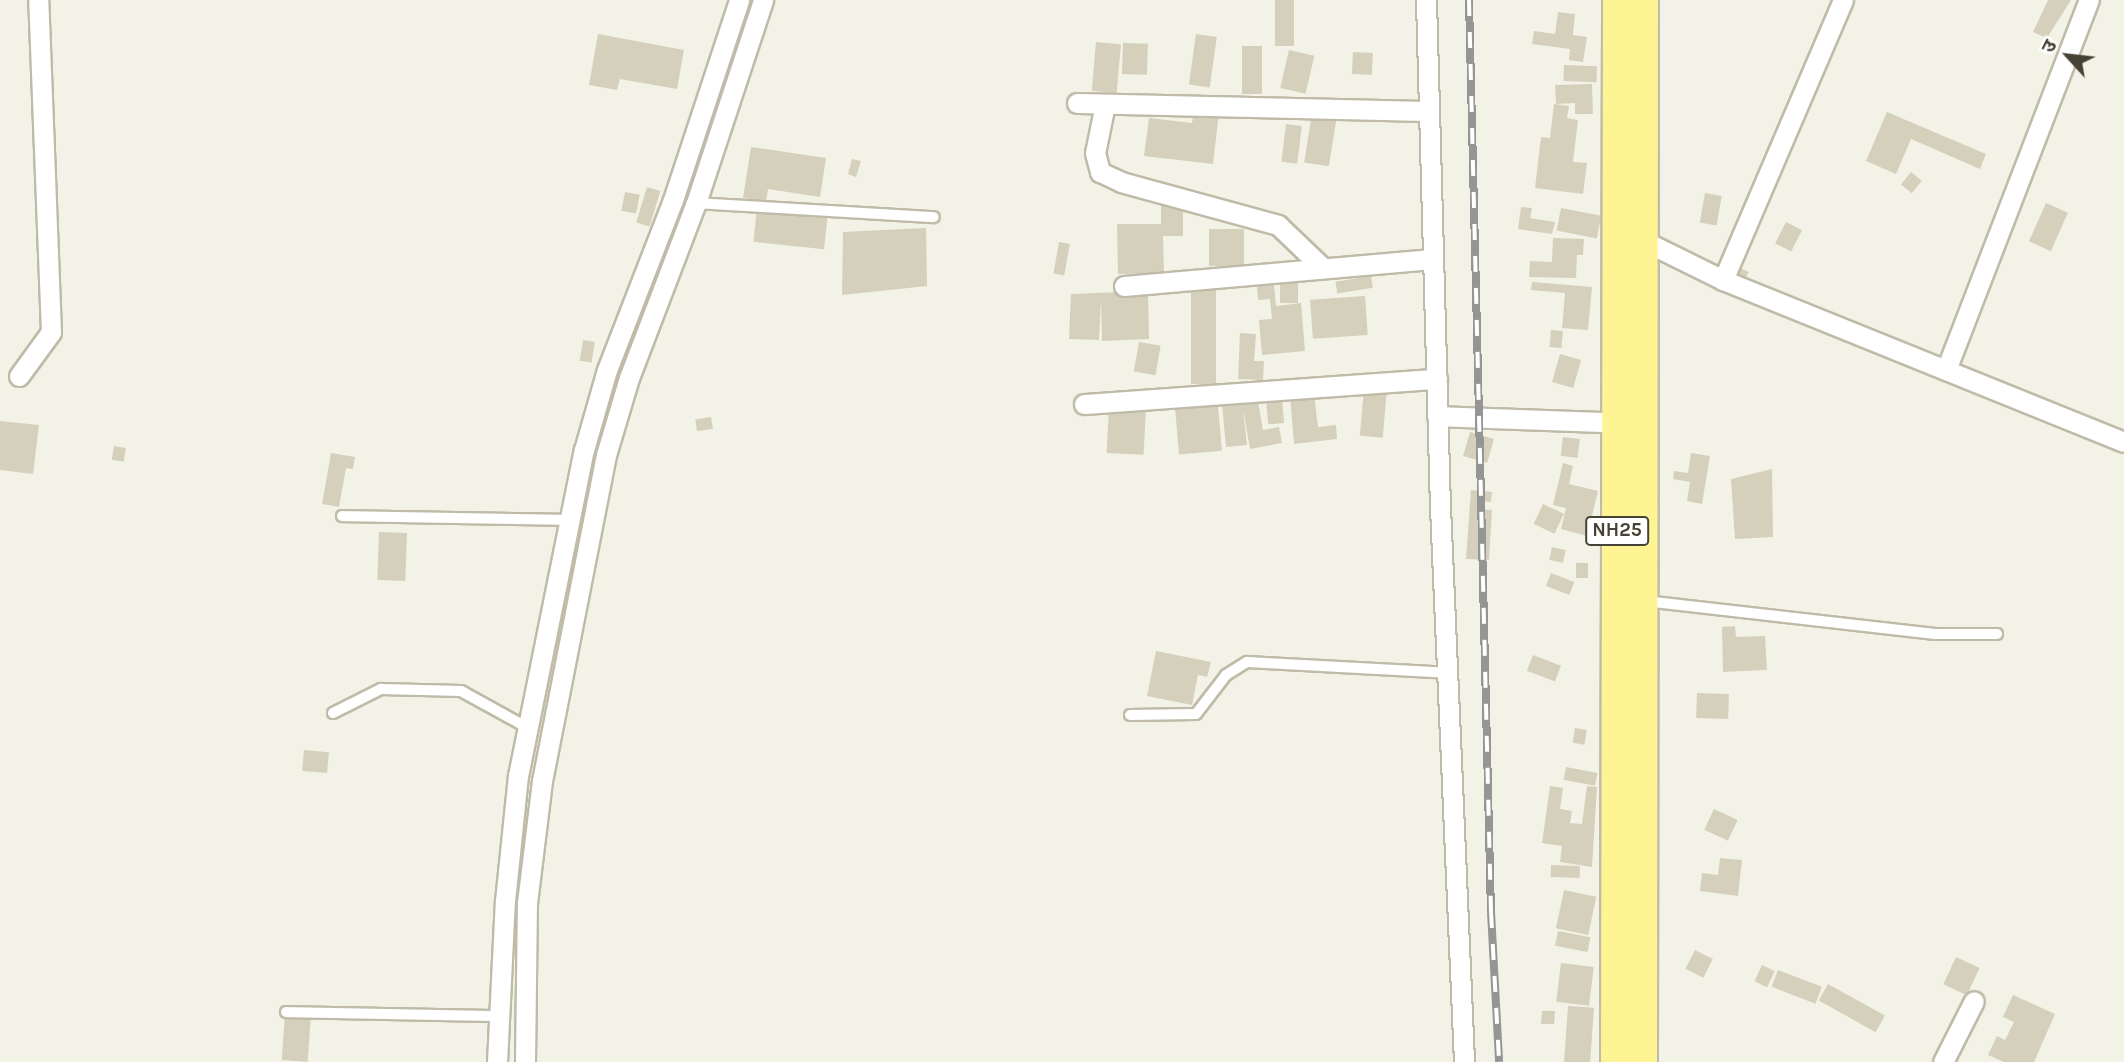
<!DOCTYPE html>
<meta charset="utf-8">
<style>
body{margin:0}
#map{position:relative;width:2124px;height:1062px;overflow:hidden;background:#f3f2e6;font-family:Karla,"Noto Sans Devanagari",sans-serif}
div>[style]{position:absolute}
.building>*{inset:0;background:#d5d0bb;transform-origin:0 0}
.roads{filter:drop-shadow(2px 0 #bfbba8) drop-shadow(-2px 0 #bfbba8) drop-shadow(0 2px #bfbba8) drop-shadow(0 -2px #bfbba8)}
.lane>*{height:10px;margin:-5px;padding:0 5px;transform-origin:5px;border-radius:5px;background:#fff}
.street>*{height:19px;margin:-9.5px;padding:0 9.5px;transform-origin:9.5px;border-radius:9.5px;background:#fff}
.primary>*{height:32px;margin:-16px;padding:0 16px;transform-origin:16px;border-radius:16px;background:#fff493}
.rail>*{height:8px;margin-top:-4px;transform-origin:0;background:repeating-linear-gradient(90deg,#fff 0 16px,#959595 0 32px);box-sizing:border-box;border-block:2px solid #959595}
span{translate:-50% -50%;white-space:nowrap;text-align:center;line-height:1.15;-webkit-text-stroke:7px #fff;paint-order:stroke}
.shield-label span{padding:2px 5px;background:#fff;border:2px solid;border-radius:5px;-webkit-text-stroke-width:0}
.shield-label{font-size:19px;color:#464235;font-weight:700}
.north{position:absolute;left:2033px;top:21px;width:70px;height:70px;-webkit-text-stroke:5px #fff;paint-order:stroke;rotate:297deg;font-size:19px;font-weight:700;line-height:28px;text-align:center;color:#464235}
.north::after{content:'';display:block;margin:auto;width:24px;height:32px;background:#464235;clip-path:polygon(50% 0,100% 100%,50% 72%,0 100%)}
</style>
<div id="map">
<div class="building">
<i style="left:1275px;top:0;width:19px;height:46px"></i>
<i style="clip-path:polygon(2048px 0,2071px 0,2047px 38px,2033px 32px)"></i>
<i style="clip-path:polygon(1558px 12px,1575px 14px,1573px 35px,1587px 37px,1583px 62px,1569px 60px,1570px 49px,1532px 44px,1534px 31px,1555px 34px)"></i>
<i style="clip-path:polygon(598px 34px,684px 50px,677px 89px,620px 79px,617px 90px,589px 85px)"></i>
<i style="left:1196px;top:34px;width:21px;height:51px;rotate:8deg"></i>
<i style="left:1096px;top:42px;width:25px;height:49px;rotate:5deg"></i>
<i style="left:1123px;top:43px;width:25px;height:31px;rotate:2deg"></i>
<i style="left:1242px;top:46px;width:20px;height:48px"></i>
<i style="left:1289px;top:50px;width:26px;height:39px;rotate:13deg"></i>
<i style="left:1353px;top:52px;width:20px;height:22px;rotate:3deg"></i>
<i style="left:1564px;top:65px;width:33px;height:16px;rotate:2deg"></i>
<i style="clip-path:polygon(1592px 84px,1593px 114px,1575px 114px,1575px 103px,1556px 104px,1555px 85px)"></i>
<i style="clip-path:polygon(1554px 104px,1569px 106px,1567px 118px,1578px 120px,1573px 162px,1587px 163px,1583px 194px,1535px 188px,1541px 137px,1550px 138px)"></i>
<i style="clip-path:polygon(1194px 110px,1219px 113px,1213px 164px,1144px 156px,1149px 118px,1192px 123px)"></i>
<i style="clip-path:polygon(1887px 112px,1986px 154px,1980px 169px,1911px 139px,1896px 174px,1866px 161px)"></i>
<i style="left:1312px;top:113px;width:25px;height:50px;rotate:9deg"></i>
<i style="left:1286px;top:124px;width:16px;height:38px;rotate:7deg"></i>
<i style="clip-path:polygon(751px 147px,826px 158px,820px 197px,768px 189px,766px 202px,743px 198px)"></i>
<i style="clip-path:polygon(852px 159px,861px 161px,856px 177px,848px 174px)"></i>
<i style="left:1911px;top:172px;width:14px;height:16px;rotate:39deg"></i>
<i style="left:647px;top:187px;width:14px;height:37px;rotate:17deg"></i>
<i style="left:625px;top:192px;width:15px;height:19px;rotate:11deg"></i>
<i style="left:1705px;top:193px;width:17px;height:30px;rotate:10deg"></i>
<i style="clip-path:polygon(1161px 203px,1183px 203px,1183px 236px,1163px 236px,1164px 273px,1118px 274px,1117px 224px,1161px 224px)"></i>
<i style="left:2046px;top:203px;width:24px;height:42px;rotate:24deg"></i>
<i style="clip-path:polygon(1521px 207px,1532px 208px,1530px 218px,1555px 222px,1552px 234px,1518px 229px)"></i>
<i style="left:757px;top:208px;width:71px;height:34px;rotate:6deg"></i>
<i style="left:1561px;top:208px;width:41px;height:23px;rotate:11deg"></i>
<i style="left:1786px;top:222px;width:18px;height:24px;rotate:27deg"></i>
<i style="clip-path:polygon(926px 228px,927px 286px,842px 295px,843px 232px)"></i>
<i style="left:1209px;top:229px;width:35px;height:37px"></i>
<i style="clip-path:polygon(1553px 238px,1584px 239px,1583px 255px,1577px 255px,1576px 278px,1529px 277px,1530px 261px,1552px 262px)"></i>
<i style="left:1059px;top:242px;width:11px;height:32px;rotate:10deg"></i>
<i style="left:1736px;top:266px;width:14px;height:17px;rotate:25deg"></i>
<i style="left:1371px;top:276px;width:12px;height:36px;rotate:81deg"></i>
<i style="clip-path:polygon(1532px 282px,1592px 287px,1588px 330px,1562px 328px,1565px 293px,1531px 290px)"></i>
<i style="left:1280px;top:283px;width:18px;height:20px"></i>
<i style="clip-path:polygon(1274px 284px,1276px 306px,1301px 303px,1305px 351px,1262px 355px,1259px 320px,1272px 319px,1270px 299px,1258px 300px,1257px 285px)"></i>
<i style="left:1191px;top:287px;width:25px;height:97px"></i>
<i style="clip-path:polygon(1148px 291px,1149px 339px,1102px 341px,1101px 300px,1099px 340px,1069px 339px,1071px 294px)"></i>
<i style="left:1365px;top:296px;width:39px;height:55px;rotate:86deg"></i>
<i style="left:1551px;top:330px;width:12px;height:17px;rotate:5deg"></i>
<i style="clip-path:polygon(1240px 333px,1256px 334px,1254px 361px,1264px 361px,1263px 380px,1238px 379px)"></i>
<i style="left:583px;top:340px;width:12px;height:21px;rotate:9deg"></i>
<i style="left:1139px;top:342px;width:22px;height:30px;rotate:10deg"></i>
<i style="left:1560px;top:354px;width:22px;height:29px;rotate:16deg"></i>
<i style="left:1364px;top:388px;width:23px;height:48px;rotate:5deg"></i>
<i style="clip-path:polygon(1314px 393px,1318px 427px,1336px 425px,1337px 439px,1294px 444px,1290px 395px)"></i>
<i style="left:1282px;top:399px;width:24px;height:16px;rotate:85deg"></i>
<i style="clip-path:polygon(1242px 401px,1258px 401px,1263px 430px,1279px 427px,1282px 443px,1250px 449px,1243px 408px,1247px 445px,1226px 447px,1222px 404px)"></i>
<i style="left:1218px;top:406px;width:45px;height:43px;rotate:85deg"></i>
<i style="left:1109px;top:407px;width:37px;height:46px;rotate:3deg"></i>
<i style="left:711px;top:417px;width:12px;height:16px;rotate:81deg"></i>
<i style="clip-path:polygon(0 421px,39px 425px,33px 474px,0 470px)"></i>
<i style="left:1470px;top:432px;width:25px;height:25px;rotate:16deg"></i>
<i style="left:1563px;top:437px;width:17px;height:19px;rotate:7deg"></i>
<i style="left:114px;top:446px;width:12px;height:14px;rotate:9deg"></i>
<i style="clip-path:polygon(331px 453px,355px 457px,353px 469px,346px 468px,339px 507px,322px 504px)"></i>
<i style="clip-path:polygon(1691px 453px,1710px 456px,1702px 504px,1687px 501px,1690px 482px,1673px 479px,1674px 471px,1688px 473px)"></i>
<i style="clip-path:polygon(1563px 463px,1573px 466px,1569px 484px,1598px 491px,1587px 536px,1561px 529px,1566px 508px,1553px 505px)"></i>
<i style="clip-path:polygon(1772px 469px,1773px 537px,1735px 539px,1731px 479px)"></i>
<i style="clip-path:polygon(1471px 490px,1492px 492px,1491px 502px,1481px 501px,1481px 509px,1492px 510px,1489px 560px,1466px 559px)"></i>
<i style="left:1543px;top:504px;width:23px;height:22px;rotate:25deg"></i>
<i style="left:379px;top:532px;width:28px;height:48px;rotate:2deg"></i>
<i style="left:1552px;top:547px;width:14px;height:13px;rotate:12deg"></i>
<i style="left:1576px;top:563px;width:12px;height:15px"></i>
<i style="left:1551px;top:573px;width:25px;height:14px;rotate:21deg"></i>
<i style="clip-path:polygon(1735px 626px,1736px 637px,1765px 636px,1767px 670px,1723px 672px,1722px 627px)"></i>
<i style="clip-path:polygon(1156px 651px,1211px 662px,1207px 677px,1198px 675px,1192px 705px,1147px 696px)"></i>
<i style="left:1533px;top:655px;width:30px;height:17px;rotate:21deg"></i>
<i style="left:1697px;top:693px;width:32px;height:25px;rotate:2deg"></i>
<i style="left:1575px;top:728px;width:12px;height:15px;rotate:9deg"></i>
<i style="left:304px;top:750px;width:25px;height:21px;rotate:5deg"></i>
<i style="left:1566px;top:767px;width:32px;height:13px;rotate:11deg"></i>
<i style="clip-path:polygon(1550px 786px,1563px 788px,1560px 809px,1572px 811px,1570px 823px,1582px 824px,1587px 786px,1597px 787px,1592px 867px,1560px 862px,1562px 846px,1542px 843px)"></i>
<i style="left:1714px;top:809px;width:26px;height:23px;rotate:25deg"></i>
<i style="clip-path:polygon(1720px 858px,1742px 860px,1738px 896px,1700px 891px,1702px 873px,1718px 875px)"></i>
<i style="left:1551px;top:865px;width:29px;height:12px;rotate:2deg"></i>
<i style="left:1564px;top:890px;width:33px;height:39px;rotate:12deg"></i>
<i style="left:1558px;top:931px;width:33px;height:15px;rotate:11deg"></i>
<i style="left:1695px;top:950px;width:20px;height:21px;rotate:27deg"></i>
<i style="left:1956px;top:957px;width:26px;height:30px;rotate:25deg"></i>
<i style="left:1561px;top:963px;width:33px;height:39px;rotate:7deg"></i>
<i style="left:1762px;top:965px;width:14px;height:18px;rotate:25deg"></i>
<i style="left:1778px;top:970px;width:47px;height:18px;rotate:21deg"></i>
<i style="left:1828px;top:984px;width:65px;height:19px;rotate:29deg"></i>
<i style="clip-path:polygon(2013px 995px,2055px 1014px,2034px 1062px,2004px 1062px,1988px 1055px,1997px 1036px,2005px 1040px,2014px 1022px,2003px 1017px)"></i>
<i style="left:1568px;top:1006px;width:26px;height:56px;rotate:4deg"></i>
<i style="clip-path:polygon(1542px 1011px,1555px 1011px,1554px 1024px,1541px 1024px)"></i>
<i style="left:285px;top:1013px;width:26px;height:47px;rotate:4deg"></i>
</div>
<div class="roads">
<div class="lane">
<i style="left:696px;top:203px;width:238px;rotate:3.4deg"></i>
<i style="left:342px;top:516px;width:227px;rotate:1deg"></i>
<i style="left:1645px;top:601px;width:292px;rotate:6.5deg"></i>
<i style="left:1935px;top:634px;width:62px"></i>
<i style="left:333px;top:713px;width:54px;rotate:-26.6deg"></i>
<i style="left:381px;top:689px;width:80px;rotate:1.4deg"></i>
<i style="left:461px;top:691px;width:77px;rotate:28.9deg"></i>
<i style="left:1130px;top:715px;width:66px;rotate:-0.9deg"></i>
<i style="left:1196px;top:714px;width:49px;rotate:-52.4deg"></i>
<i style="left:1226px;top:675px;width:25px;rotate:-32deg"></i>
<i style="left:1247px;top:662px;width:200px;rotate:3.1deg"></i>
<i style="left:286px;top:1012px;width:214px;rotate:1.1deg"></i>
</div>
<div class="street">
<i style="left:1426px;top:0;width:507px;rotate:88.42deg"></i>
<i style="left:1440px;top:507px;width:556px;rotate:87.52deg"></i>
<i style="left:1077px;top:103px;width:350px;rotate:1.3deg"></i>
<i style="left:1105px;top:104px;width:50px;rotate:101.5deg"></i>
<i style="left:1095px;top:153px;width:20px;rotate:75deg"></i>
<i style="left:1100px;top:172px;width:23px;rotate:25deg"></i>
<i style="left:1121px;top:182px;width:163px;rotate:15.3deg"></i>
<i style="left:1278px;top:225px;width:62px;rotate:43.7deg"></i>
<i style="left:1642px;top:240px;width:90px;rotate:26.3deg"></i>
<i style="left:1723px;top:280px;width:432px;rotate:22deg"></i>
<i style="left:1723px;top:280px;width:305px;rotate:-66.8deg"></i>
<i style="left:1124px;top:286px;width:309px;rotate:-5deg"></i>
<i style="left:1946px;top:370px;width:397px;rotate:-68.9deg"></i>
<i style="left:19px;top:376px;width:54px;rotate:-54deg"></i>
<i style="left:51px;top:332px;width:332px;rotate:-92.2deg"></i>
<i style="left:1084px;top:404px;width:354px;rotate:-4.1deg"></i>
<i style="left:1437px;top:416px;width:190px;rotate:2.1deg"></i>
<i style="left:497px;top:1062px;width:161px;rotate:-87.2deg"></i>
<i style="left:505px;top:901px;width:126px;rotate:-84.1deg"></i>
<i style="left:518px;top:776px;width:333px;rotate:-78.6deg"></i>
<i style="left:584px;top:450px;width:83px;rotate:-74deg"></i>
<i style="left:607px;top:370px;width:182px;rotate:-68.8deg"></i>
<i style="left:673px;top:200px;width:211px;rotate:-71.7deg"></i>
<i style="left:525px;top:1062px;width:159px;rotate:-89.3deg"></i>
<i style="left:527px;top:903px;width:123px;rotate:-83deg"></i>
<i style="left:542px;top:781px;width:332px;rotate:-78.9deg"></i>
<i style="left:606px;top:455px;width:80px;rotate:-73.4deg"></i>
<i style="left:629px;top:378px;width:187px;rotate:-69.1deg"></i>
<i style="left:696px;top:203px;width:214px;rotate:-71.7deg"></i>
<i style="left:1943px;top:1062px;width:68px;rotate:-63.1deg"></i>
</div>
<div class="primary">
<i style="left:1617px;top:1062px;width:1062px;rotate:-89.89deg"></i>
<i style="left:1641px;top:1062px;width:1062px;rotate:-89.95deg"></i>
</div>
</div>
<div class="rail">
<i style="left:1469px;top:0;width:912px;rotate:88.62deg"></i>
<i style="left:1491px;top:912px;width:150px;rotate:86.9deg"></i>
</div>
<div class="shield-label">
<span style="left:1617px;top:531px">NH25</span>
</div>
<div class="north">उ</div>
</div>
